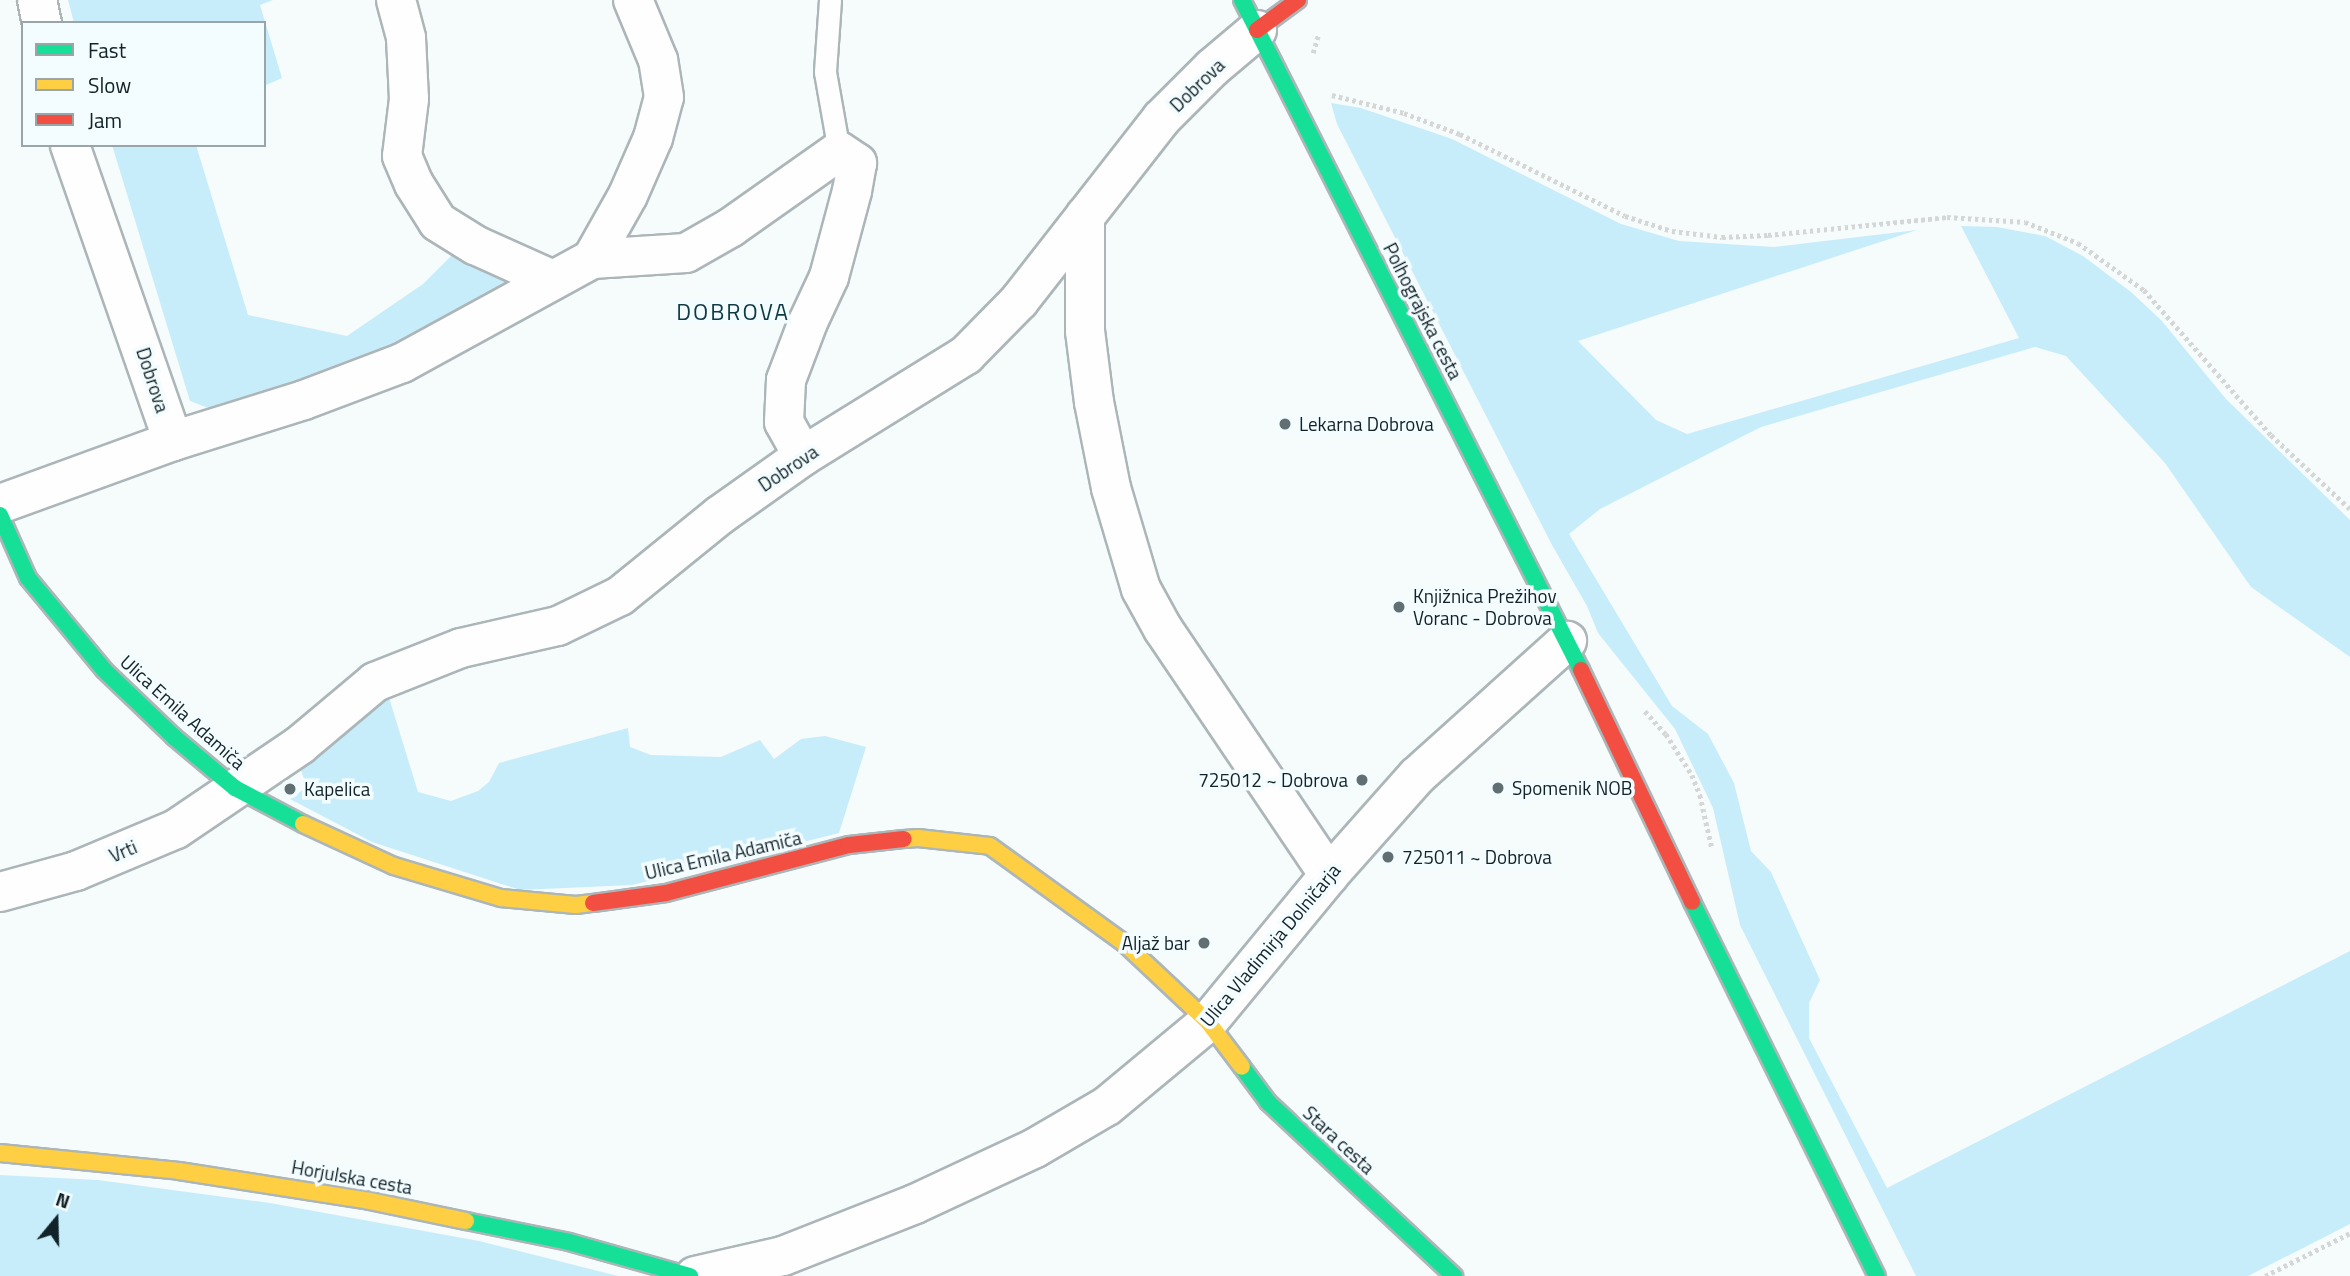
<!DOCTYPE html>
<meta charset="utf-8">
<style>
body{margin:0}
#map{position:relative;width:2350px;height:1276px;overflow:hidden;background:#f6fbfc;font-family:"Titillium Web",sans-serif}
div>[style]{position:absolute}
.green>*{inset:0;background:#c8edfa}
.path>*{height:4.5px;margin-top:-2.25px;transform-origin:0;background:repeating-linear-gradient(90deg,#d5d7d7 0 3.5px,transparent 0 7px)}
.roads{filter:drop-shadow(2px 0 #acb6b8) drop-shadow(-2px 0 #acb6b8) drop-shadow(0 2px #acb6b8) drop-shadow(0 -2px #acb6b8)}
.lane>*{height:21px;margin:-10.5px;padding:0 10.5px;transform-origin:10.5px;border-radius:10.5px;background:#fefeff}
.street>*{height:38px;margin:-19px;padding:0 19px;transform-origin:19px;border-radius:19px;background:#fefeff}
.fast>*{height:16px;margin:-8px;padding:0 8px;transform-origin:8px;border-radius:8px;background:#16e098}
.slow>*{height:16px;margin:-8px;padding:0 8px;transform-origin:8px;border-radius:8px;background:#ffcf43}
.jam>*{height:16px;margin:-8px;padding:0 8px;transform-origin:8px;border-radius:8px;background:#f24e42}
.dots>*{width:19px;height:19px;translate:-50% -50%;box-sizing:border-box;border:4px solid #f3fcff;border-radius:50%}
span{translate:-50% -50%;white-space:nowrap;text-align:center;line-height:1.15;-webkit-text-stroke:7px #f3fcff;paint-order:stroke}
.street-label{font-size:19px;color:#112228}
.poi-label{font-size:19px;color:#112228}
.left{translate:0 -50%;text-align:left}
.right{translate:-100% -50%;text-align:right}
.quarter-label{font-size:23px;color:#103a46;letter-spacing:2px}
.legend{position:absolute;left:21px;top:21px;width:245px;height:126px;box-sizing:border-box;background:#f3fcff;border:2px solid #99a5a9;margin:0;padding:9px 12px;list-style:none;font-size:21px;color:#112228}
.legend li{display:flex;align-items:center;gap:14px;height:35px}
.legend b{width:35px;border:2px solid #99a5a9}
.north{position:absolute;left:21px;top:1185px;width:70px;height:70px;-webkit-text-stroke:5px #f3fcff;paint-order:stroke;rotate:19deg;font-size:19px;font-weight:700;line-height:28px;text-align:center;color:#112228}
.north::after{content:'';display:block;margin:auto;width:24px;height:32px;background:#112228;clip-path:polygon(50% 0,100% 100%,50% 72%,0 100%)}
</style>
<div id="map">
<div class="green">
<i style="clip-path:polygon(68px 0,273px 0,260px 5px,282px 78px,264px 86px,264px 23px,74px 23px)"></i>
<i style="clip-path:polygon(1331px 103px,1361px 108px,1452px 139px,1621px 224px,1679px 241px,1774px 247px,1917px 230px,1578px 341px,1656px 420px,1687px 434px,2019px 338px,1961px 226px,1997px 227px,2045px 236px,2083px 256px,2131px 292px,2161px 320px,2226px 399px,2350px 520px,2350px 657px,2251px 587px,2165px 463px,2066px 356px,2035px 347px,1761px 427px,1600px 509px,1569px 534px,1672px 706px,1708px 734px,1734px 783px,1751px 851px,1771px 872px,1820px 980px,1809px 1003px,1809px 1038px,1887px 1188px,2350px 951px,2350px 1224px,2248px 1276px,1916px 1276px,1740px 925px,1713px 808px,1675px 729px,1598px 633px,1587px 606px,1552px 545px,1337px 124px)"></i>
<i style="clip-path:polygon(112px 145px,196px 145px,248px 315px,347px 336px,423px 284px,455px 252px,494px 271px,508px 285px,437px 338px,211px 409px,190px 401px)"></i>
<i style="clip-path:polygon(387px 691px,418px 792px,451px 801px,478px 791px,489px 782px,499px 763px,628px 728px,630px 747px,651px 755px,721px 757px,760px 740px,774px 759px,801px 739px,825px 736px,866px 747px,839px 833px,632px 885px,520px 890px,372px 842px,290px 799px,307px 787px,299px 765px)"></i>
<i style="clip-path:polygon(0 1175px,98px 1180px,270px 1203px,479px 1241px,618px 1276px,0 1276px)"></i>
</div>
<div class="path">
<i style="left:1313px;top:53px;width:19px;rotate:-74deg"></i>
<i style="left:1332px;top:95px;width:74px;rotate:14deg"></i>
<i style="left:1404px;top:113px;width:60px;rotate:20.6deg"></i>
<i style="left:1460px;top:134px;width:184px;rotate:26.4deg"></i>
<i style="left:1625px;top:216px;width:49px;rotate:17.7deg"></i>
<i style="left:1672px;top:231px;width:50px;rotate:6.8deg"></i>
<i style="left:1722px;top:237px;width:46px;rotate:-2.5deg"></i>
<i style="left:1768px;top:235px;width:180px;rotate:-5.7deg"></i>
<i style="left:1947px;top:217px;width:78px;rotate:3.7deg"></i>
<i style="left:2025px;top:222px;width:57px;rotate:21.6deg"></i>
<i style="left:2078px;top:243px;width:81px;rotate:35.5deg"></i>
<i style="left:2144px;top:290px;width:193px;rotate:48.8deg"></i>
<i style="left:2271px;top:435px;width:108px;rotate:43.1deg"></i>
<i style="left:1645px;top:711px;width:31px;rotate:48deg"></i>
<i style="left:1666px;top:734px;width:49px;rotate:57.6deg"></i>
<i style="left:1692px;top:775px;width:22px;rotate:68deg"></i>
<i style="left:1700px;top:795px;width:54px;rotate:77.2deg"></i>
<i style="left:2265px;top:1276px;width:95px;rotate:-26.8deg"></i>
</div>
<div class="roads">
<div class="lane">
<i style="left:830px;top:0;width:72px;rotate:94deg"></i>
<i style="left:825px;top:72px;width:80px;rotate:80deg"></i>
</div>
<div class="street">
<i style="left:37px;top:0;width:24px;rotate:78deg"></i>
<i style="left:396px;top:0;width:39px;rotate:75deg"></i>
<i style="left:406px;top:38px;width:61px;rotate:87.2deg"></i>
<i style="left:409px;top:99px;width:57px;rotate:97deg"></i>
<i style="left:402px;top:156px;width:30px;rotate:67deg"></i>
<i style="left:414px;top:184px;width:45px;rotate:57.7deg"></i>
<i style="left:438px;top:222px;width:44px;rotate:31.9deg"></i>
<i style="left:475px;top:245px;width:85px;rotate:24.2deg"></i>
<i style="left:1085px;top:216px;width:115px;rotate:90deg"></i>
<i style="left:1085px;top:331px;width:72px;rotate:82.8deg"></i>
<i style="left:1094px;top:402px;width:88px;rotate:78.8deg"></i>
<i style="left:1111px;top:488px;width:105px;rotate:73.5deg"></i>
<i style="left:1141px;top:589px;width:46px;rotate:61.2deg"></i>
<i style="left:1163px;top:629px;width:297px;rotate:56deg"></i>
<i style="left:592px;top:259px;width:73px;rotate:-60.6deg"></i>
<i style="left:628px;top:195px;width:62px;rotate:-66.3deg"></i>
<i style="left:653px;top:138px;width:42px;rotate:-75deg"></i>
<i style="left:664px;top:97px;width:37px;rotate:-99deg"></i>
<i style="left:658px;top:60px;width:65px;rotate:-112.6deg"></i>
<i style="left:173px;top:441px;width:137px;rotate:-17.4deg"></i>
<i style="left:304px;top:400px;width:105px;rotate:-20.7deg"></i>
<i style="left:402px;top:363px;width:217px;rotate:-28.7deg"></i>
<i style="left:592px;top:259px;width:94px;rotate:-3.7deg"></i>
<i style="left:686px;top:253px;width:51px;rotate:-29.6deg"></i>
<i style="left:730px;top:228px;width:133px;rotate:-35.2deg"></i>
<i style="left:839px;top:151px;width:22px;rotate:34deg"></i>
<i style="left:857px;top:163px;width:28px;rotate:100deg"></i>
<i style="left:852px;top:191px;width:89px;rotate:105deg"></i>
<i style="left:829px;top:277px;width:50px;rotate:115deg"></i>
<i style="left:808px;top:322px;width:62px;rotate:110.8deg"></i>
<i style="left:786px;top:380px;width:42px;rotate:92.7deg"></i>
<i style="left:784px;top:422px;width:39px;rotate:61deg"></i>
<i style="left:0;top:504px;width:184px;rotate:-20deg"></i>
<i style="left:173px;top:441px;width:313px;rotate:-109.2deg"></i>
<i style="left:0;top:892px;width:79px;rotate:-15.4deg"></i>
<i style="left:76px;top:871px;width:108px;rotate:-22.8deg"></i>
<i style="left:176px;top:829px;width:150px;rotate:-34.1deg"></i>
<i style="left:300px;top:745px;width:98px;rotate:-40deg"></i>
<i style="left:375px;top:682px;width:92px;rotate:-21.6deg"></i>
<i style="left:461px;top:648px;width:99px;rotate:-12.8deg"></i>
<i style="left:558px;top:626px;width:69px;rotate:-25.8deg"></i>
<i style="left:620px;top:596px;width:129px;rotate:-39deg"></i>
<i style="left:720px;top:515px;width:102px;rotate:-35.4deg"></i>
<i style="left:803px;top:456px;width:192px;rotate:-31.8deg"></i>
<i style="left:966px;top:355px;width:76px;rotate:-45.5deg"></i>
<i style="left:1019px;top:301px;width:231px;rotate:-52deg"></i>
<i style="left:1161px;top:119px;width:72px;rotate:-45deg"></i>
<i style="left:1212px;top:68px;width:59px;rotate:-40.2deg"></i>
<i style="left:695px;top:1276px;width:90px;rotate:-12.8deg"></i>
<i style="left:783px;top:1256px;width:142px;rotate:-21.5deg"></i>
<i style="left:915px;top:1204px;width:132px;rotate:-25deg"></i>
<i style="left:1035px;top:1148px;width:83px;rotate:-30.3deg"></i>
<i style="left:1107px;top:1106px;width:131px;rotate:-39.7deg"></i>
<i style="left:1208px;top:1022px;width:190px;rotate:-50.5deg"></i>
<i style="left:1329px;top:875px;width:132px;rotate:-48.4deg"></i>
<i style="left:1417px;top:776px;width:202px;rotate:-42deg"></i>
</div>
<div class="fast">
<i style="left:1242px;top:0;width:751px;rotate:63.16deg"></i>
<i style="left:0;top:515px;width:69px;rotate:66deg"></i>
<i style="left:28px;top:578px;width:119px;rotate:50.4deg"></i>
<i style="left:104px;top:670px;width:97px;rotate:43.7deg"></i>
<i style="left:174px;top:737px;width:80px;rotate:39.9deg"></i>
<i style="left:235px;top:788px;width:77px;rotate:27.9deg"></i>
<i style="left:1692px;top:902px;width:417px;rotate:63.7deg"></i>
<i style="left:1242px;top:1067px;width:44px;rotate:53.4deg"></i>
<i style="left:1268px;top:1102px;width:255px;rotate:43.1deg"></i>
<i style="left:466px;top:1221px;width:105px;rotate:11.5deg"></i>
<i style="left:569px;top:1242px;width:126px;rotate:15.7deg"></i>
</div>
<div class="slow">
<i style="left:303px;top:824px;width:100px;rotate:24.8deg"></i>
<i style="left:394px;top:866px;width:112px;rotate:16.7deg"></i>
<i style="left:501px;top:898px;width:75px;rotate:5.3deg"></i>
<i style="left:576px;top:905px;width:17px;rotate:-7deg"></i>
<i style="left:904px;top:839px;width:14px;rotate:-4deg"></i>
<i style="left:918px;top:838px;width:72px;rotate:6.3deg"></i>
<i style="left:990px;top:846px;width:165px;rotate:35.9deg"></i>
<i style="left:1124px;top:943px;width:115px;rotate:43.2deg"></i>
<i style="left:1208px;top:1022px;width:56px;rotate:52.9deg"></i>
<i style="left:0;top:1153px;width:180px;rotate:5.7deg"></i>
<i style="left:179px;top:1171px;width:193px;rotate:8.9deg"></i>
<i style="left:370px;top:1201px;width:98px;rotate:11.8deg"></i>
</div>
<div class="jam">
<i style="left:1257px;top:30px;width:51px;rotate:-36.2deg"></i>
<i style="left:1581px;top:670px;width:257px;rotate:64.4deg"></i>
<i style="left:593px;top:903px;width:74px;rotate:-7.8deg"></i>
<i style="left:666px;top:893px;width:189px;rotate:-14.7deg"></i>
<i style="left:849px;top:845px;width:55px;rotate:-6.2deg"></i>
</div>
</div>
<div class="dots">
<i style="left:1285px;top:424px;background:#616e72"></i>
<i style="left:1399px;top:607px;background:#616e72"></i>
<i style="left:1362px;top:780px;background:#616e72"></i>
<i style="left:1498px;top:788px;background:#616e72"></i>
<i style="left:290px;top:789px;background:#616e72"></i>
<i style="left:1388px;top:857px;background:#616e72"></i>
<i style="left:1204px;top:943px;background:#616e72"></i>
</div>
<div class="street-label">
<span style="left:1197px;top:85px;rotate:-44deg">Dobrova</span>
<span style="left:1423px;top:311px;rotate:63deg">Polhograjska cesta</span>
<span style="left:153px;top:380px;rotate:72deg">Dobrova</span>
<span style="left:788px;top:468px;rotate:-34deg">Dobrova</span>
<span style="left:183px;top:712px;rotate:42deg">Ulica Emila Adamiča</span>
<span style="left:123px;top:851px;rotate:-23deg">Vrti</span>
<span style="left:723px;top:855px;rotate:-13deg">Ulica Emila Adamiča</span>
<span style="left:1270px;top:945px;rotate:-50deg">Ulica Vladimirja Dolničarja</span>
<span style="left:1339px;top:1140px;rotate:43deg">Stara cesta</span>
<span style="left:352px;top:1177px;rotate:10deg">Horjulska cesta</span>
</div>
<div class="poi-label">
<span class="left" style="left:1299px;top:424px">Lekarna Dobrova</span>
<span class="left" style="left:1413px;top:607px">Knjižnica Prežihov<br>Voranc - Dobrova</span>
<span class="right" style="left:1348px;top:780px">725012 ~ Dobrova</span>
<span class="left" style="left:1512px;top:788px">Spomenik NOB</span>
<span class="left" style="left:304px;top:789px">Kapelica</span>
<span class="left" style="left:1402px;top:857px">725011 ~ Dobrova</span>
<span class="right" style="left:1190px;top:943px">Aljaž bar</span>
</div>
<div class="quarter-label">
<span style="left:733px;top:312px">DOBROVA</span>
</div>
<ul class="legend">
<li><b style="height:9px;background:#16e098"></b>Fast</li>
<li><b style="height:9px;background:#ffcf43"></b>Slow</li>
<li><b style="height:9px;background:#f24e42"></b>Jam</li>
</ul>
<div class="north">N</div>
</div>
